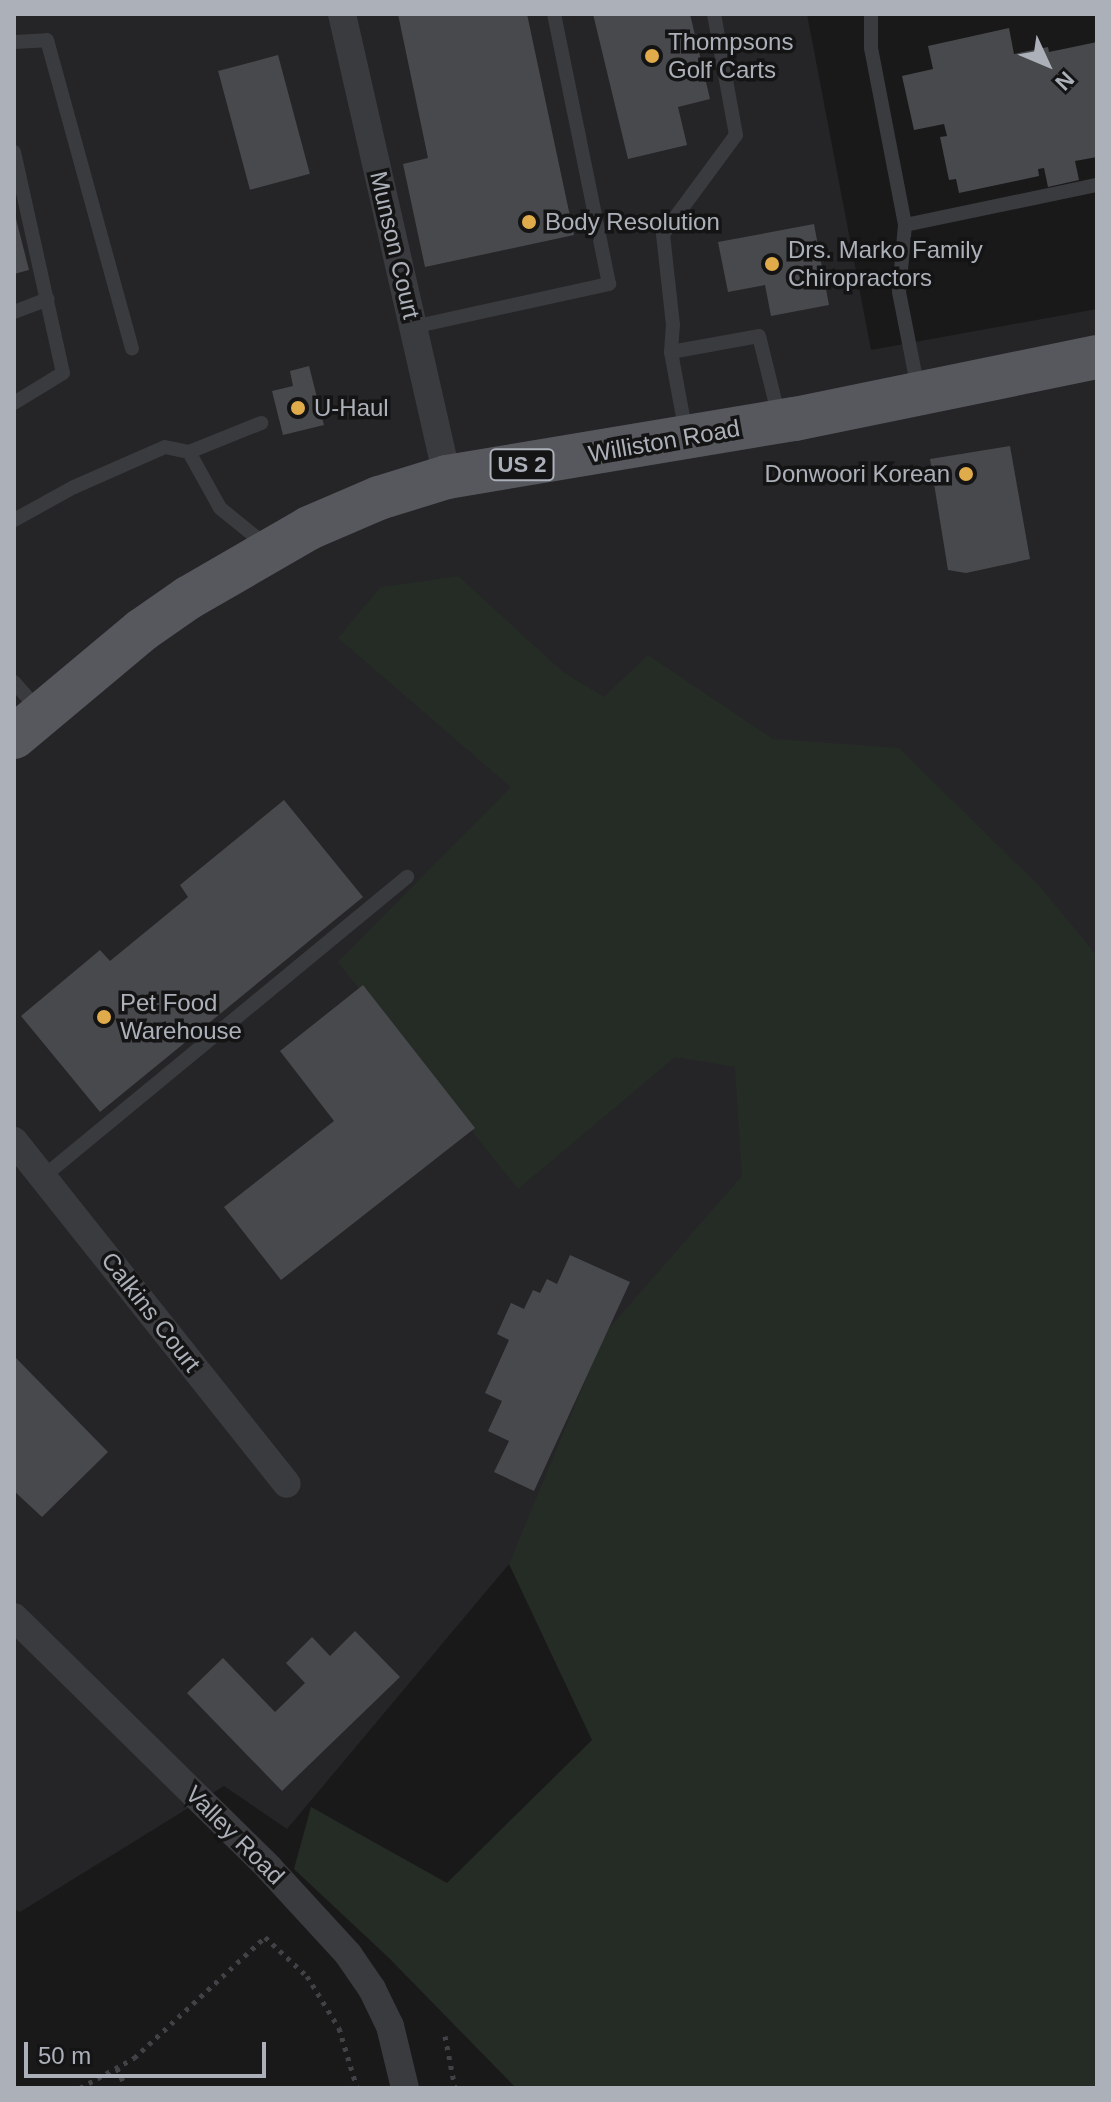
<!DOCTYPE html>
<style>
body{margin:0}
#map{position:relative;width:1111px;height:2102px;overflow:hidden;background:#19191a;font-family:Arial,sans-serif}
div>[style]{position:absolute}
.built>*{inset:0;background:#252527}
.green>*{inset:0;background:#252c26}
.building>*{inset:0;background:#48494d;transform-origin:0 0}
.path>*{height:5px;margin-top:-2.5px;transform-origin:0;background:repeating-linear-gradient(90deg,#404246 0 4px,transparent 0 10px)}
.service>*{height:14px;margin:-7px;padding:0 7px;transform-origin:7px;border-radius:7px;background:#3a3b3f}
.minor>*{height:28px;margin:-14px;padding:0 14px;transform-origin:14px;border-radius:14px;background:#3a3b3f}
.primary>*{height:44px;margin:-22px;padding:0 22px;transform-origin:22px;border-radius:22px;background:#56585e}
.dots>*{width:22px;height:22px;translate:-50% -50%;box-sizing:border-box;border:4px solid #141415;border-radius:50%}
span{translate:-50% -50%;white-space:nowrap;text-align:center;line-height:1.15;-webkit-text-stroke:7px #141415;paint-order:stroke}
.shield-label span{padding:2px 6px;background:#141415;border:2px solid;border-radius:6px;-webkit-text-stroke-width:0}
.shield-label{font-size:22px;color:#acb0b9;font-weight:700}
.poi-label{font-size:24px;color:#acb0b9}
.left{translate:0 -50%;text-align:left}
.right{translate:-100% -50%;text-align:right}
.street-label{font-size:24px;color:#acb0b9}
.frame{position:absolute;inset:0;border:16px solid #acb0b9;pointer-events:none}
.north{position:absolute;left:1007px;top:24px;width:80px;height:80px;-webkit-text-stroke:6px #141415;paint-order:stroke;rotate:134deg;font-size:22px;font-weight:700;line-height:32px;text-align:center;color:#acb0b9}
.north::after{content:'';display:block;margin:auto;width:28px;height:36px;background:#acb0b9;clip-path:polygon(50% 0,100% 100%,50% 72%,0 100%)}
.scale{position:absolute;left:24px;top:2042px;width:242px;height:36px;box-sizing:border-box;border:4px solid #acb0b9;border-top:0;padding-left:10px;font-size:24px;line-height:28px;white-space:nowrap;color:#acb0b9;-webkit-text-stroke:6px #141415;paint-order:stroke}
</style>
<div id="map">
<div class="built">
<i style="clip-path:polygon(14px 14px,807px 14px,871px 350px,1097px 309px,1097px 1179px,509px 1564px,287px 1829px,224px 1786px,20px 1912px,14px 1909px)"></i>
</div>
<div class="green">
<i style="clip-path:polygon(458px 576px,563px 672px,604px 697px,648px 655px,773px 739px,899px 748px,1041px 888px,1097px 956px,1097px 2088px,516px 2088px,389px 1958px,294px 1869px,311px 1807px,447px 1883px,592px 1740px,509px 1564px,605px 1333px,742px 1176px,735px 1067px,675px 1057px,518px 1189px,338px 962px,511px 787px,338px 638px,381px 587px)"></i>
</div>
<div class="building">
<i style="clip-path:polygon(398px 14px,527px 14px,574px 235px,425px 267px,403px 164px,428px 158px)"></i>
<i style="clip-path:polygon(593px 14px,690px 14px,710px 99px,678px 107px,687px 145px,628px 159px)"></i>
<i style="clip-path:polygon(1009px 28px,1014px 54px,1048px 47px,1049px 52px,1097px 42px,1097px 157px,1075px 161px,1079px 180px,1048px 187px,1044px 168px,1038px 169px,1039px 176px,959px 193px,956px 179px,949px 180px,940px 137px,947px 136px,944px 124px,914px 130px,902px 76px,933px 69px,928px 46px)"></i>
<i style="left:278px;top:55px;width:123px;height:62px;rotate:75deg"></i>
<i style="clip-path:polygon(14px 211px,29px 270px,14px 274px)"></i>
<i style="clip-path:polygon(814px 224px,829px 305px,771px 316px,765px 285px,728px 292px,718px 242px)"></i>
<i style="clip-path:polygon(309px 366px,324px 425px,283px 435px,272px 391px,293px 386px,290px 371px)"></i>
<i style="clip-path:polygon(1010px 446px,1030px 559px,966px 573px,948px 570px,930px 459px)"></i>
<i style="clip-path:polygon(284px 800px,363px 897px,100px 1112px,21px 1016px,100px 950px,110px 961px,188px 897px,180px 885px)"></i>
<i style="clip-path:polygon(363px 985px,475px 1128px,281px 1280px,224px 1207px,334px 1121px,280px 1051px)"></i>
<i style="clip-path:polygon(570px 1255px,630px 1282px,534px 1491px,494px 1472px,509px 1441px,488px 1431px,502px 1401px,485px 1393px,509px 1340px,497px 1334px,511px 1303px,524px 1309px,533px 1290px,540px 1293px,547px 1279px,557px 1284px)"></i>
<i style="clip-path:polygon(14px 1356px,108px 1452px,42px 1517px,14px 1491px)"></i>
<i style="clip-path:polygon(355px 1631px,400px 1677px,282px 1791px,187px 1693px,223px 1658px,275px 1712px,305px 1683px,286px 1663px,312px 1637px,330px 1656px)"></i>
</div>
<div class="path">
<i style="left:445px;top:2036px;width:53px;rotate:79.1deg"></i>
<i style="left:117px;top:2068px;width:22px;rotate:66deg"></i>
<i style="left:80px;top:2088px;width:62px;rotate:-29.1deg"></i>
<i style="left:134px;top:2058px;width:178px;rotate:-42.7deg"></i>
<i style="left:265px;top:1937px;width:57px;rotate:42.9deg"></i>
<i style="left:307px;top:1976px;width:61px;rotate:58.4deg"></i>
<i style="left:339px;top:2028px;width:63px;rotate:73.3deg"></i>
</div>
<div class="service">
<i style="left:871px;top:14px;width:34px;rotate:90deg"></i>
<i style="left:871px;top:48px;width:180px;rotate:79.1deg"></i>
<i style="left:905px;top:225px;width:67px;rotate:95.1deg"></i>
<i style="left:899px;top:292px;width:99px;rotate:78.9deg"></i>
<i style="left:14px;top:42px;width:33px;rotate:-3deg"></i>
<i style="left:47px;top:40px;width:320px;rotate:74.6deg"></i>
<i style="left:14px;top:152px;width:226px;rotate:77.5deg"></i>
<i style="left:63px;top:373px;width:57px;rotate:148.5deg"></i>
<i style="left:905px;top:225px;width:196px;rotate:-11.8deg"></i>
<i style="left:14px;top:312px;width:36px;rotate:-21deg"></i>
<i style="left:413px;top:327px;width:201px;rotate:-12.4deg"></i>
<i style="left:609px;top:284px;width:276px;rotate:-101.5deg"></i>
<i style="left:671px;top:352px;width:27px;rotate:-86deg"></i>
<i style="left:673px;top:325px;width:92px;rotate:-96.3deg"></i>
<i style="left:663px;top:234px;width:123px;rotate:-53.6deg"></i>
<i style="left:736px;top:135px;width:123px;rotate:-100.3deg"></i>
<i style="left:686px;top:433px;width:82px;rotate:-100.5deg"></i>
<i style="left:671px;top:352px;width:89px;rotate:-10.3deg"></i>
<i style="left:759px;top:336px;width:83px;rotate:76.1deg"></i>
<i style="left:189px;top:452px;width:64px;rotate:61deg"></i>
<i style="left:220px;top:508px;width:60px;rotate:39deg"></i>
<i style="left:14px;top:520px;width:68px;rotate:-28.8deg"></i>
<i style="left:74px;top:487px;width:99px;rotate:-23.7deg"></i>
<i style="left:165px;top:447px;width:25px;rotate:12deg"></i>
<i style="left:189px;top:452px;width:78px;rotate:-21.9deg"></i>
<i style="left:14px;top:682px;width:37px;rotate:49deg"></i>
<i style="left:43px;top:1177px;width:472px;rotate:-39.5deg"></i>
</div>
<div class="minor">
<i style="left:342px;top:14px;width:475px;rotate:77.2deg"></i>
<i style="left:14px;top:1141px;width:438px;rotate:51.5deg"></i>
<i style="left:14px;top:1617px;width:358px;rotate:44.5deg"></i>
<i style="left:269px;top:1868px;width:117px;rotate:47.4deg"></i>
<i style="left:348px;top:1954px;width:42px;rotate:55.6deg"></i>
<i style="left:372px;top:1989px;width:41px;rotate:64.1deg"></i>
<i style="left:390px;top:2026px;width:64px;rotate:76.4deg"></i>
</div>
<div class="primary">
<i style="left:14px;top:737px;width:167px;rotate:-39.9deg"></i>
<i style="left:142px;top:630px;width:56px;rotate:-34.8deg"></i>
<i style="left:188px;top:598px;width:140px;rotate:-30deg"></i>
<i style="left:309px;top:528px;width:76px;rotate:-23.2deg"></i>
<i style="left:379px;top:498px;width:71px;rotate:-17.2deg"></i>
<i style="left:447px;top:477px;width:353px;rotate:-9.5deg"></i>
<i style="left:795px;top:419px;width:308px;rotate:-11.6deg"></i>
</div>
<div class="dots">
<i style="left:652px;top:56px;background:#e0ab4b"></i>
<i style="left:529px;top:222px;background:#e0ab4b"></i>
<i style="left:772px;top:264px;background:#e0ab4b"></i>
<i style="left:298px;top:408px;background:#e0ab4b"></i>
<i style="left:966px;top:474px;background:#e0ab4b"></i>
<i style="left:104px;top:1017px;background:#e0ab4b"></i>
</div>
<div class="shield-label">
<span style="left:522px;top:465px">US 2</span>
</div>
<div class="poi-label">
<span class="left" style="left:668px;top:56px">Thompsons<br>Golf Carts</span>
<span class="left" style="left:545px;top:222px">Body Resolution</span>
<span class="left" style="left:788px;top:264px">Drs. Marko Family<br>Chiropractors</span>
<span class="left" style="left:314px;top:408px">U-Haul</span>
<span class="right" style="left:950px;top:474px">Donwoori Korean</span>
<span class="left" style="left:120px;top:1017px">Pet Food<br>Warehouse</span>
</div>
<div class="street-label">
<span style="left:395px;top:245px;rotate:77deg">Munson Court</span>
<span style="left:664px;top:441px;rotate:-10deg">Williston Road</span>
<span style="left:151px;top:1312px;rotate:52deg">Calkins Court</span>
<span style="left:235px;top:1835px;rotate:45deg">Valley Road</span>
</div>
<div class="frame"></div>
<div class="north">N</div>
<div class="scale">50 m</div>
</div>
